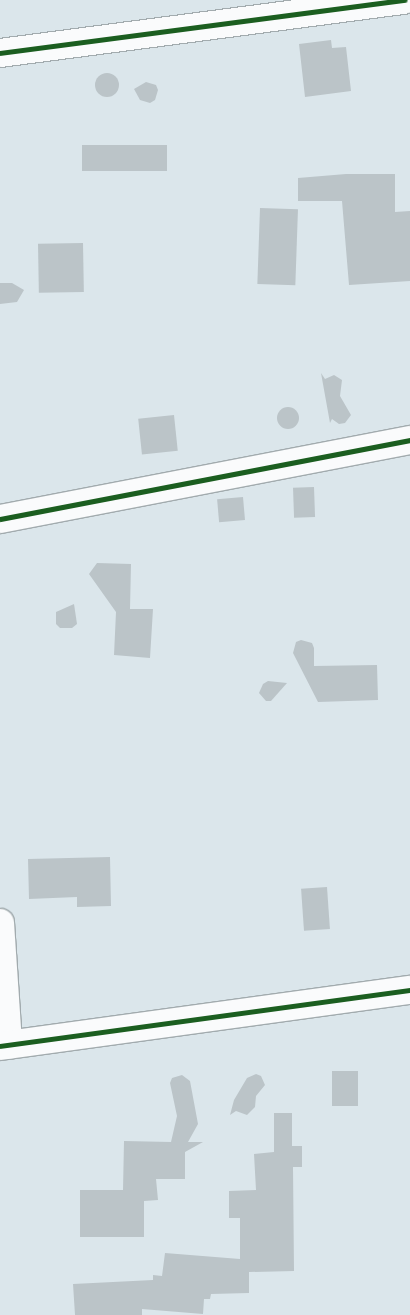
<!DOCTYPE html>
<style>
body{margin:0}
#map{position:relative;width:410px;height:1315px;overflow:hidden;background:#dbe6eb;font-family:Ubuntu,sans-serif}
div>[style]{position:absolute}
.building>*{inset:0;background:#bbc4c8;transform-origin:0 0}
.round{border-radius:50%}
.roads{filter:drop-shadow(1px 0 #a2abae) drop-shadow(-1px 0 #a2abae) drop-shadow(0 1px #a2abae) drop-shadow(0 -1px #a2abae)}
.minor>*{height:28px;margin:-14px;padding:0 14px;transform-origin:14px;border-radius:14px;background:#fafbfc}
.cycleway>*{height:5px;margin:-2.5px;padding:0 2.5px;transform-origin:2.5px;border-radius:2.5px;background:#1b5e20}
span{translate:-50% -50%;white-space:nowrap;text-align:center;line-height:1.15;-webkit-text-stroke:4.5px #e2f5fe;paint-order:stroke}
</style>
<div id="map">
<div class="building">
<i style="clip-path:polygon(331px 40px,332px 48px,346px 47px,351px 91px,305px 97px,299px 44px)"></i>
<i class="round" style="left:95px;top:73px;width:24px;height:24px"></i>
<i style="clip-path:polygon(146px 82px,156px 85px,158px 90px,155px 100px,150px 103px,140px 100px,134px 89px)"></i>
<i style="left:167px;top:145px;width:26px;height:85px;rotate:90deg"></i>
<i style="clip-path:polygon(346px 174px,395px 174px,395px 212px,410px 211px,410px 281px,349px 285px,342px 201px,298px 201px,298px 178px)"></i>
<i style="left:260px;top:208px;width:38px;height:76px;rotate:2deg"></i>
<i style="left:83px;top:243px;width:49px;height:45px;rotate:89deg"></i>
<i style="clip-path:polygon(0 283px,12px 283px,24px 290px,17px 302px,0 304px)"></i>
<i style="clip-path:polygon(321px 373px,325px 379px,334px 375px,342px 380px,340px 396px,351px 415px,345px 423px,339px 424px,332px 419px,330px 423px)"></i>
<i class="round" style="left:277px;top:407px;width:22px;height:22px"></i>
<i style="left:174px;top:415px;width:36px;height:36px;rotate:84deg"></i>
<i style="left:314px;top:487px;width:30px;height:21px;rotate:88deg"></i>
<i style="left:243px;top:497px;width:23px;height:26px;rotate:85deg"></i>
<i style="clip-path:polygon(97px 563px,131px 564px,130px 609px,153px 609px,150px 658px,114px 655px,116px 612px,89px 574px)"></i>
<i style="clip-path:polygon(74px 604px,77px 624px,72px 628px,60px 628px,56px 624px,56px 612px)"></i>
<i style="clip-path:polygon(301px 640px,312px 643px,314px 648px,314px 666px,377px 665px,378px 700px,318px 702px,293px 653px,296px 642px)"></i>
<i style="clip-path:polygon(268px 681px,287px 683px,271px 701px,266px 701px,259px 693px,263px 684px)"></i>
<i style="clip-path:polygon(110px 857px,111px 906px,77px 907px,77px 897px,29px 899px,28px 859px)"></i>
<i style="left:327px;top:887px;width:42px;height:26px;rotate:86deg"></i>
<i style="left:332px;top:1071px;width:26px;height:35px"></i>
<i style="clip-path:polygon(256px 1074px,261px 1076px,265px 1085px,256px 1096px,255px 1107px,247px 1115px,236px 1111px,230px 1115px,234px 1100px,247px 1078px)"></i>
<i style="clip-path:polygon(182px 1075px,190px 1081px,198px 1124px,188px 1142px,203px 1142px,185px 1152px,185px 1179px,156px 1179px,158px 1200px,144px 1201px,144px 1237px,80px 1237px,80px 1190px,123px 1190px,124px 1141px,171px 1142px,177px 1116px,170px 1083px,172px 1078px)"></i>
<i style="clip-path:polygon(274px 1113px,292px 1113px,292px 1146px,302px 1146px,302px 1167px,293px 1167px,294px 1271px,249px 1272px,249px 1293px,211px 1294px,210px 1299px,204px 1299px,203px 1314px,142px 1309px,142px 1315px,75px 1315px,73px 1284px,153px 1280px,153px 1275px,162px 1276px,165px 1253px,240px 1259px,240px 1218px,229px 1218px,229px 1191px,256px 1190px,254px 1154px,274px 1152px)"></i>
</div>
<div class="roads">
<div class="minor">
<i style="left:0;top:53px;width:408px;rotate:-7.5deg"></i>
<i style="left:0;top:519px;width:418px;rotate:-10.9deg"></i>
<i style="left:0;top:923px;width:122px;rotate:86.2deg"></i>
<i style="left:0;top:1046px;width:414px;rotate:-7.8deg"></i>
</div>
</div>
<div class="cycleway">
<i style="left:0;top:53px;width:408px;rotate:-7.5deg"></i>
<i style="left:0;top:519px;width:418px;rotate:-10.9deg"></i>
<i style="left:0;top:1046px;width:414px;rotate:-7.8deg"></i>
</div>
</div>
